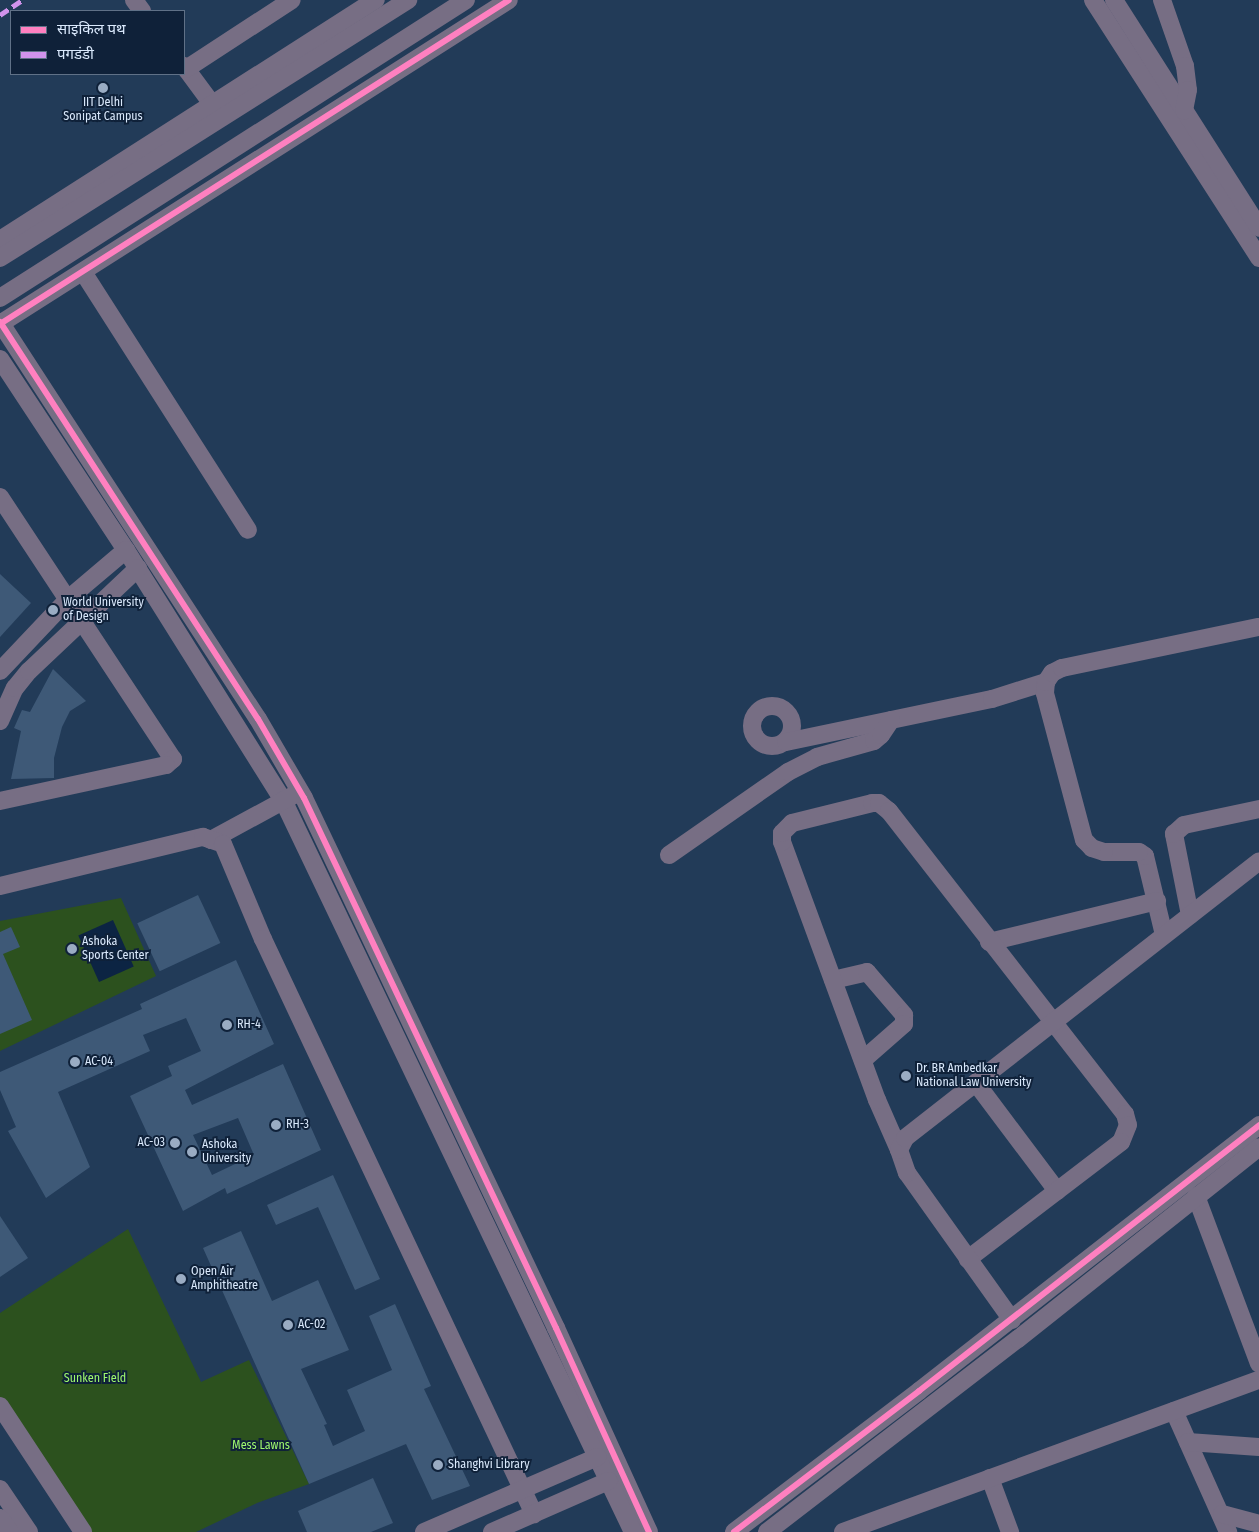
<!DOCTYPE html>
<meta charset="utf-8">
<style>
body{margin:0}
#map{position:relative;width:1259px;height:1532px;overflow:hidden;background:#223b58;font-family:"Fira Sans Condensed","Noto Sans Devanagari",sans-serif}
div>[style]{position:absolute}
.green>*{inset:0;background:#2c511e}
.water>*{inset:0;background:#0c2443;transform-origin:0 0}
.building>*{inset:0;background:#3e5977;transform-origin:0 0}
.minor>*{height:18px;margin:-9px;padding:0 9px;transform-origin:9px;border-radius:9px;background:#776e84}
.minor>.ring{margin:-9px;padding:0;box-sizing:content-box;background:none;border:18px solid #776e84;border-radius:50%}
.quiet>*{height:5px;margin-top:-2.5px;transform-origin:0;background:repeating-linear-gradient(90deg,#d193ec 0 10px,transparent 0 15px)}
.cycleway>*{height:6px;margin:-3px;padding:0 3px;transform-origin:3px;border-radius:3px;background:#ff80c0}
.dots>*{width:14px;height:14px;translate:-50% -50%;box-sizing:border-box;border:2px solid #0f2139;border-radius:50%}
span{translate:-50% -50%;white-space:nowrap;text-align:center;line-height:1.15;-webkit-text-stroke:4px #0f2139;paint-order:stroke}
.poi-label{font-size:12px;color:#dae9fc}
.left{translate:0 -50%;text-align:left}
.right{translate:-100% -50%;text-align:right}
.park-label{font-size:12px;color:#9ff96e}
.legend{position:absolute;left:10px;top:10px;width:175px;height:65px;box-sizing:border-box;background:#0f2139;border:1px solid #607187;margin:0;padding:6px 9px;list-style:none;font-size:15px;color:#dae9fc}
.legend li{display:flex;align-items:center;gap:10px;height:25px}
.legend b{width:25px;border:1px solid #607187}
</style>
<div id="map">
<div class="green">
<i style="clip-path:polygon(121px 898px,156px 976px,0 1051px,0 921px)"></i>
<i style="clip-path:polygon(128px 1229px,201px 1382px,249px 1360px,309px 1484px,257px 1503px,196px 1532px,83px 1532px,0 1406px,0 1313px)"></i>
</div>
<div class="water">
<i style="left:113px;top:920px;width:51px;height:38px;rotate:66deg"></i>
</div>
<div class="building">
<i style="clip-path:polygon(0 574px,31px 603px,0 637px)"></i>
<i style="clip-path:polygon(53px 669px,86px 701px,70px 711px,62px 727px,54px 758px,54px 778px,11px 779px,21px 731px,14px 728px,22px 710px,30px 712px)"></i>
<i style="left:198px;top:895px;width:53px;height:67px;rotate:65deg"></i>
<i style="clip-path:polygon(11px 927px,20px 947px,3px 954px,32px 1020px,0 1034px,0 932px)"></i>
<i style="clip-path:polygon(evenodd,236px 960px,274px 1044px,185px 1090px,192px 1105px,283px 1064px,321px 1150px,227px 1194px,225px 1188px,183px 1211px,130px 1096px,172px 1076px,168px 1066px,201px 1051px,186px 1018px,143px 1035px,150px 1051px,58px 1092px,90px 1167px,46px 1198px,8px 1131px,16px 1127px,0 1090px,0 1072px,142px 1009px,140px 1004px,236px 960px,238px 1118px,254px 1155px,212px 1175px,193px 1135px,238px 1118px)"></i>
<i style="clip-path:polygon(333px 1175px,380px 1279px,355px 1290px,318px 1207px,276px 1225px,267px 1205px)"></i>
<i style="clip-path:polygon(0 1216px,28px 1258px,0 1277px)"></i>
<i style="clip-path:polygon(241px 1231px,272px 1301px,318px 1280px,349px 1350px,301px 1369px,327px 1424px,324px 1425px,333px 1446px,365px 1431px,347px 1390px,392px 1370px,369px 1316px,395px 1304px,431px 1386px,424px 1389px,470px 1486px,432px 1500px,406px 1444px,309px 1484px,203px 1248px)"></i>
<i style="clip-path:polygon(373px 1478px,393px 1523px,371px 1532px,307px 1532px,298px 1511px)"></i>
</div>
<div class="minor">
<i style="left:134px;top:0;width:14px;rotate:54deg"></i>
<i style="left:1093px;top:0;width:307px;rotate:57.2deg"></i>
<i style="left:1114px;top:0;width:270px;rotate:57.5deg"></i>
<i style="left:1162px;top:0;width:70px;rotate:70.8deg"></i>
<i style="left:1185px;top:66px;width:24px;rotate:83deg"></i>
<i style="left:1188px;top:90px;width:21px;rotate:101deg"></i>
<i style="left:184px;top:66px;width:57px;rotate:53.5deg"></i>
<i style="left:186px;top:69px;width:126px;rotate:-33.1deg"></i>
<i style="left:0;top:240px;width:446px;rotate:-32.6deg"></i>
<i style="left:0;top:258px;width:483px;rotate:-32.3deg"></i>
<i style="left:83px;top:272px;width:306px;rotate:57.4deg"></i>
<i style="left:0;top:298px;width:553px;rotate:-32.6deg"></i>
<i style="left:0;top:322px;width:473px;rotate:57deg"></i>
<i style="left:258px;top:719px;width:91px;rotate:59.8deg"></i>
<i style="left:304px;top:798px;width:587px;rotate:64.57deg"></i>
<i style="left:556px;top:1328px;width:224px;rotate:65.5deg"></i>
<i style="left:0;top:324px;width:603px;rotate:-32.48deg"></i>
<i style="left:0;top:359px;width:229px;rotate:56.6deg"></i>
<i style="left:126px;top:550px;width:295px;rotate:57.9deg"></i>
<i style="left:283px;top:800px;width:811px;rotate:64.45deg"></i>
<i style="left:0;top:497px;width:314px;rotate:56.6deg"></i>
<i style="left:173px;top:759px;width:9px;rotate:139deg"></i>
<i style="left:166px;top:765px;width:170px;rotate:167.8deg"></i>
<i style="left:0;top:671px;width:99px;rotate:-46.6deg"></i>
<i style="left:68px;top:599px;width:76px;rotate:-40.2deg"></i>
<i class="ring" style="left:752px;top:706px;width:22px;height:22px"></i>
<i style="left:0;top:721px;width:36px;rotate:-66deg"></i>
<i style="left:15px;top:688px;width:22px;rotate:-51deg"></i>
<i style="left:29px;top:671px;width:150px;rotate:-43.4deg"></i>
<i style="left:786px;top:742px;width:210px;rotate:-11.8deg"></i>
<i style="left:992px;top:699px;width:57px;rotate:-17.5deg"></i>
<i style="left:211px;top:840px;width:94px;rotate:-28.5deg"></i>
<i style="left:669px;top:855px;width:145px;rotate:-34.9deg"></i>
<i style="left:788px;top:772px;width:33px;rotate:-27deg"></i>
<i style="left:817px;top:757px;width:59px;rotate:-15.7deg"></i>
<i style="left:874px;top:741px;width:9px;rotate:-41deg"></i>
<i style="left:881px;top:735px;width:18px;rotate:-56deg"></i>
<i style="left:0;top:886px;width:209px;rotate:-13.6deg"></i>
<i style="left:203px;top:837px;width:21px;rotate:19deg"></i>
<i style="left:223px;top:844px;width:103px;rotate:67.2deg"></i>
<i style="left:263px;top:939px;width:636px;rotate:64.77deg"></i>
<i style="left:1190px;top:915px;width:83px;rotate:-101.2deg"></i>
<i style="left:1174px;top:834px;width:13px;rotate:-42deg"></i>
<i style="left:1184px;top:825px;width:77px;rotate:-12deg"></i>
<i style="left:1164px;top:935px;width:81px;rotate:-103.5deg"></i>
<i style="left:1145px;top:856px;width:7px;rotate:-146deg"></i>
<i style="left:1139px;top:852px;width:35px;rotate:180deg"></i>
<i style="left:1104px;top:852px;width:13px;rotate:-162deg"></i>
<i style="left:1092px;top:848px;width:11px;rotate:-135deg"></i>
<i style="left:1084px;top:840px;width:152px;rotate:-104.9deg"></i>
<i style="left:1045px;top:693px;width:11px;rotate:-85deg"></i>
<i style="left:1046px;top:682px;width:11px;rotate:-56deg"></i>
<i style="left:1052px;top:673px;width:11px;rotate:-27deg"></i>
<i style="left:1062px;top:668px;width:201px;rotate:-11.8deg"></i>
<i style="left:989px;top:942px;width:173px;rotate:-13.7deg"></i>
<i style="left:833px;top:980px;width:35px;rotate:-13deg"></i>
<i style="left:867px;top:972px;width:57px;rotate:49.3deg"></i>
<i style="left:904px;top:1015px;width:9px;rotate:90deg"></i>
<i style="left:904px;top:1024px;width:55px;rotate:138.7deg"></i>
<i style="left:976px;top:1083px;width:135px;rotate:53.1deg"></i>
<i style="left:899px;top:1150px;width:55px;rotate:-113.7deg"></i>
<i style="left:877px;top:1100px;width:275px;rotate:-110.2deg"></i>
<i style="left:782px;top:842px;width:9px;rotate:-90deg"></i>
<i style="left:782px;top:833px;width:14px;rotate:-45deg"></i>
<i style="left:792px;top:823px;width:82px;rotate:-14deg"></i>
<i style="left:872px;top:803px;width:7px"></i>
<i style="left:879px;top:803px;width:13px;rotate:39deg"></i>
<i style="left:889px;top:811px;width:384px;rotate:52.1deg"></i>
<i style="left:1125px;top:1114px;width:11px;rotate:75deg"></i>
<i style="left:1128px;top:1125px;width:18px;rotate:112deg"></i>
<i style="left:1121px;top:1142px;width:193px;rotate:142.6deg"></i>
<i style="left:1196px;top:1196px;width:179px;rotate:69.4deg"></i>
<i style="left:1012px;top:1320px;width:181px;rotate:-125.5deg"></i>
<i style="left:907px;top:1173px;width:24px;rotate:-109deg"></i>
<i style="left:899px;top:1150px;width:13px;rotate:-63deg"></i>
<i style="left:905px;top:1138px;width:449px;rotate:-38deg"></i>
<i style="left:0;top:1406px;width:151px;rotate:56.6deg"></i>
<i style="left:1174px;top:1411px;width:133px;rotate:65.9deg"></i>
<i style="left:1188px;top:1442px;width:71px;rotate:4deg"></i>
<i style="left:990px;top:1478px;width:58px;rotate:69.7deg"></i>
<i style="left:0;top:1489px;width:52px;rotate:56deg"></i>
<i style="left:1222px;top:1514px;width:38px;rotate:15deg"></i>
<i style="left:0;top:1518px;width:17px;rotate:54deg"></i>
<i style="left:424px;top:1532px;width:189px;rotate:-23.4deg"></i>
<i style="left:492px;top:1532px;width:127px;rotate:-23.7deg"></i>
<i style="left:734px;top:1532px;width:233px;rotate:-37.3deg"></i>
<i style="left:919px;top:1391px;width:432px;rotate:-38deg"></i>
<i style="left:767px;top:1532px;width:317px;rotate:-37.6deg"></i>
<i style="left:1018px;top:1339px;width:308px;rotate:-38.5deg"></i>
<i style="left:843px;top:1532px;width:443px;rotate:-20.1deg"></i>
</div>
<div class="quiet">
<i style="left:0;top:15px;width:27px;rotate:-34deg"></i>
</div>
<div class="cycleway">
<i style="left:0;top:322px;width:473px;rotate:57deg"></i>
<i style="left:258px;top:719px;width:91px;rotate:59.8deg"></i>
<i style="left:304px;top:798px;width:587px;rotate:64.57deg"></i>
<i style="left:556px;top:1328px;width:224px;rotate:65.5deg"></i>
<i style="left:0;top:324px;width:603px;rotate:-32.48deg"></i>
<i style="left:734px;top:1532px;width:233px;rotate:-37.3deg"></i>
<i style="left:919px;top:1391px;width:432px;rotate:-38deg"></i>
</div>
<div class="dots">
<i style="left:103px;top:88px;background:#9aacc3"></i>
<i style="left:53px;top:610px;background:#9aacc3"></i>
<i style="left:72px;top:949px;background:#9aacc3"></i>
<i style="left:227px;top:1025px;background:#9aacc3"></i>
<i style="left:75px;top:1062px;background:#9aacc3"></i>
<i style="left:906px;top:1076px;background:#9aacc3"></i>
<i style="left:276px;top:1125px;background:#9aacc3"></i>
<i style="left:175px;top:1143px;background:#9aacc3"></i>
<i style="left:192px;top:1152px;background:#9aacc3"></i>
<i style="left:181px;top:1279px;background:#9aacc3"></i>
<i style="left:288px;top:1325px;background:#9aacc3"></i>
<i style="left:438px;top:1465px;background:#9aacc3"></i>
</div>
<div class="poi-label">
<span style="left:103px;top:110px">IIT Delhi<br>Sonipat Campus</span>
<span class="left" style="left:63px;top:610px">World University<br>of Design</span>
<span class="left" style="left:82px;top:949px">Ashoka<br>Sports Center</span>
<span class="left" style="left:237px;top:1025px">RH-4</span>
<span class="left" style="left:85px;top:1062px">AC-04</span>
<span class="left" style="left:916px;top:1076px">Dr. BR Ambedkar<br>National Law University</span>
<span class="left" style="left:286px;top:1125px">RH-3</span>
<span class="right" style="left:165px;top:1143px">AC-03</span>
<span class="left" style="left:202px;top:1152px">Ashoka<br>University</span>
<span class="left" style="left:191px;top:1279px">Open Air<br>Amphitheatre</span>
<span class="left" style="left:298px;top:1325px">AC-02</span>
<span class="left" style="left:448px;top:1465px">Shanghvi Library</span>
</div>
<div class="park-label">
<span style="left:95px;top:1379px">Sunken Field</span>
<span style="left:261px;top:1446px">Mess Lawns</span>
</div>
<ul class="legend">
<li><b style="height:6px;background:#ff80c0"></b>साइकिल पथ</li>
<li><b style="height:6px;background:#d193ec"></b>पगडंडी</li>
</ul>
</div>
